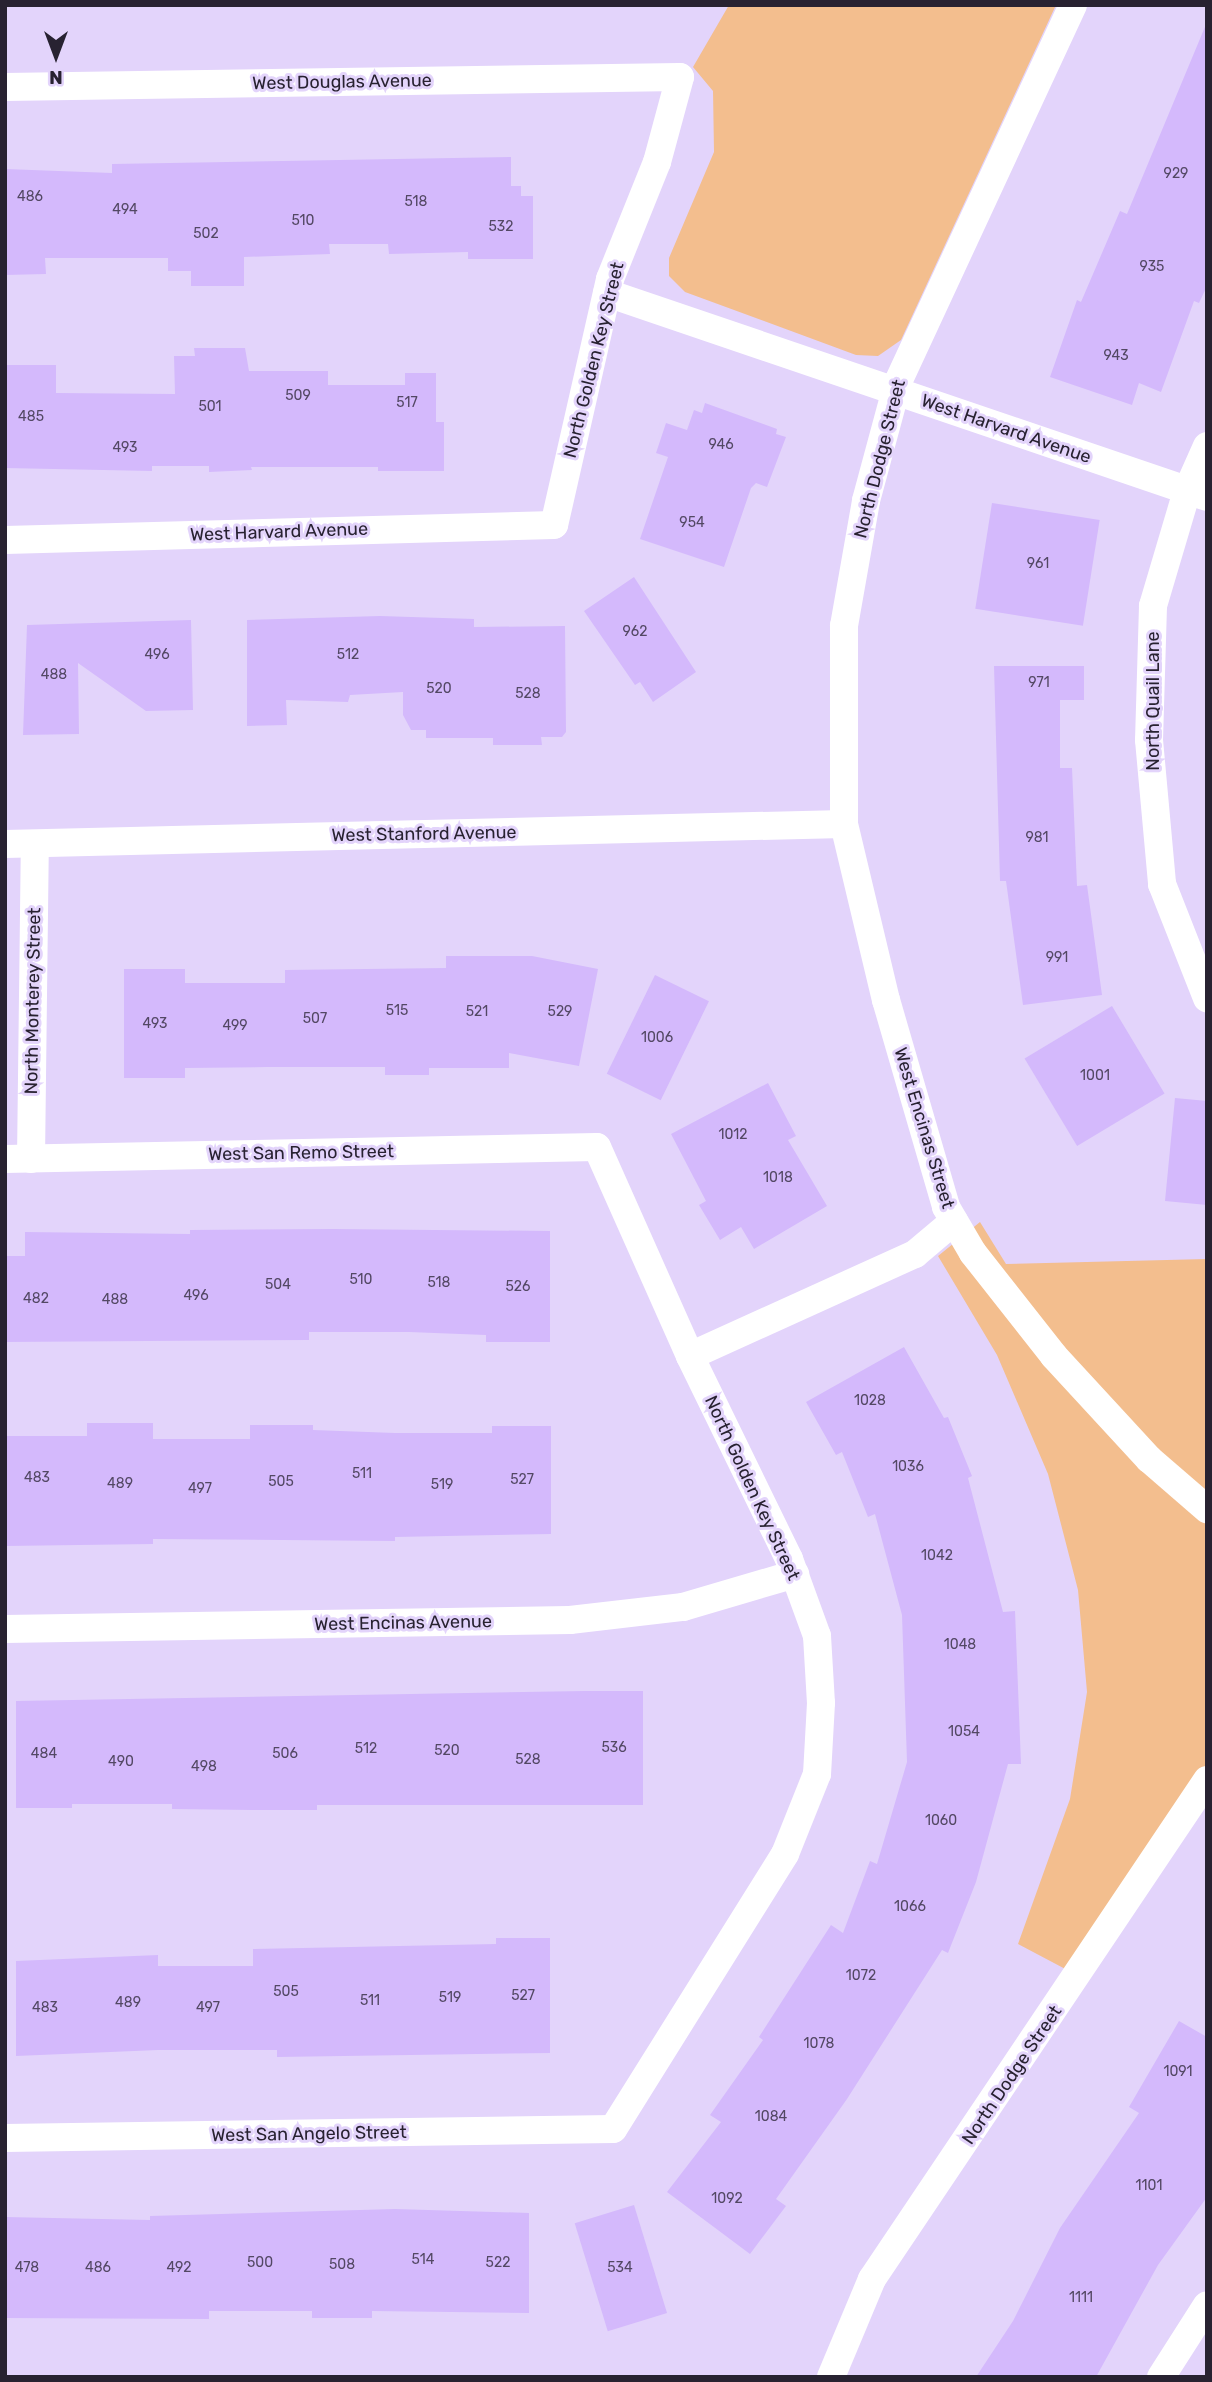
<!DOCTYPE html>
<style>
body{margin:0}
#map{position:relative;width:1212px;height:2382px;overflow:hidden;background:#e3d4fb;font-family:Rubik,sans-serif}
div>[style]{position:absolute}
.green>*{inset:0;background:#f3be8e}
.building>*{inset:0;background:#d4b9fc;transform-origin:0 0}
.minor>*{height:28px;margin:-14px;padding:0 14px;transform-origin:14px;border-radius:14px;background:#fff}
span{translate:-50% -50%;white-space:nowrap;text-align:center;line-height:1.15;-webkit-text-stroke:6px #e3d4fb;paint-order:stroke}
.number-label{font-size:14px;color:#534864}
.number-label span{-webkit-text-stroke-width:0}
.street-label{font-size:18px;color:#282231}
.frame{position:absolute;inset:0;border:7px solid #282231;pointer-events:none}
.north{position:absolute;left:21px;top:21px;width:70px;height:70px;-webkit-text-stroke:5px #e3d4fb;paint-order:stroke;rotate:180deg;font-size:19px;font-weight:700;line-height:28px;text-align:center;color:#282231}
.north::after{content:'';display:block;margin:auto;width:24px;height:32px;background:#282231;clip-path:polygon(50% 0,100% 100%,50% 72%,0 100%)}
</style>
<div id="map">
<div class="green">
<i style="clip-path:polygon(729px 5px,1056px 5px,901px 340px,878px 356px,856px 355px,685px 292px,669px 276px,669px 258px,714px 152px,713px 91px,693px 67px)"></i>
<i style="clip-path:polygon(980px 1222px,1006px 1264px,1207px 1259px,1207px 1801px,1088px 1981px,1018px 1944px,1070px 1799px,1087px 1692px,1078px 1590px,1048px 1474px,997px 1355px,938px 1256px)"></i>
</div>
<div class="building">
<i style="clip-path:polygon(1207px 22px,1207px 286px,1199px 303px,1194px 301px,1161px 392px,1139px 383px,1132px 405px,1050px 377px,1077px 300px,1081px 302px,1120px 211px,1127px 214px)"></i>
<i style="clip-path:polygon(511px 157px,511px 186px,521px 186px,521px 196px,533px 196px,533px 259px,468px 259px,468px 252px,389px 254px,388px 244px,329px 244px,330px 254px,244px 257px,244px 286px,191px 286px,191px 271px,168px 271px,168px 258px,45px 258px,46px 274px,5px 275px,5px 169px,112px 173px,112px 164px)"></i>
<i style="clip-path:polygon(194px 348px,245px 348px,249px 371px,328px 371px,328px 385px,405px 385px,405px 373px,436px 373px,436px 422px,444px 422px,444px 471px,378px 471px,378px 467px,251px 467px,252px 470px,209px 472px,209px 466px,152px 466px,152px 471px,5px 468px,5px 365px,56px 365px,56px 393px,175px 394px,174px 356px,195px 356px)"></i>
<i style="clip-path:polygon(705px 403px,777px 429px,776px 434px,786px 437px,767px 487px,756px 483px,751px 488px,724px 567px,640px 539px,668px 457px,656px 453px,666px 423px,687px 430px,694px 410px,702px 413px)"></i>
<i style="left:992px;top:503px;width:109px;height:107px;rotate:9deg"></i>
<i style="clip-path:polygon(634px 577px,696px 672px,653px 702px,640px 682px,635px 685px,584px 611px)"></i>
<i style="clip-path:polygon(380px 616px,474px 619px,474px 627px,565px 626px,566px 732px,562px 737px,541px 737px,542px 745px,493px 745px,493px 738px,426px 738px,426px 730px,411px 730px,403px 715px,403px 692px,350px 695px,348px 702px,286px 700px,287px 725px,247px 726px,247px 620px)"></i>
<i style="clip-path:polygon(191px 620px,193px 710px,146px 711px,78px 663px,79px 734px,23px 735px,27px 625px)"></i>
<i style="clip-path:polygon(994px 666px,1084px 666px,1084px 700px,1060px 700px,1060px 768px,1072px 768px,1077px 886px,1087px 885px,1102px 995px,1023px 1005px,1006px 881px,1000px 881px)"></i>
<i style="clip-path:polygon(446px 956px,532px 956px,598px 969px,579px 1066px,509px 1053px,509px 1068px,429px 1068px,429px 1075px,385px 1075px,385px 1067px,267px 1067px,185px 1068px,185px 1078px,124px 1078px,124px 969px,185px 969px,185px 983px,285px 983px,285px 970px,446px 968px)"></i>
<i style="left:655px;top:975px;width:60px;height:110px;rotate:26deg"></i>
<i style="left:1112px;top:1006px;width:102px;height:102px;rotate:59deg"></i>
<i style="clip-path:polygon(768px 1083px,796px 1136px,788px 1140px,827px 1206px,754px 1249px,741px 1227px,720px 1240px,699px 1205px,706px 1201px,671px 1134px)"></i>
<i style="clip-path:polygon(1175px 1098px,1207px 1101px,1207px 1205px,1165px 1201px)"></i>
<i style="clip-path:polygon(333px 1229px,550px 1231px,550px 1342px,486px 1342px,486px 1335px,409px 1332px,309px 1332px,309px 1340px,5px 1342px,5px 1256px,25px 1256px,25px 1232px,190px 1234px,190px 1230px)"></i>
<i style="clip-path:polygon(904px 1347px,944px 1418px,948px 1417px,972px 1476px,968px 1478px,1003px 1612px,1015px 1611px,1021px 1764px,1008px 1764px,976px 1882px,948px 1953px,942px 1950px,847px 2099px,776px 2199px,786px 2206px,750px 2254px,667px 2192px,721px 2122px,710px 2115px,763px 2040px,759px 2037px,831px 1925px,843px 1933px,870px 1861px,877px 1864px,907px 1762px,902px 1615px,875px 1514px,868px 1517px,842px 1452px,836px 1455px,806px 1402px)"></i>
<i style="clip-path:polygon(87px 1423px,153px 1423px,153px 1439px,250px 1439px,250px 1425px,313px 1425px,313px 1430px,395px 1433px,492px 1433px,492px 1426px,551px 1426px,551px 1534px,395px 1537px,395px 1541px,153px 1539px,153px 1544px,5px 1546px,5px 1436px,87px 1436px)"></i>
<i style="clip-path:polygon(585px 1691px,643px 1691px,643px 1805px,317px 1805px,317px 1810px,253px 1810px,172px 1809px,172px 1804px,72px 1804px,72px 1808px,16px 1808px,16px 1701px)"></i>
<i style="clip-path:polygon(496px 1938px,550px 1938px,550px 2053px,277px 2057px,277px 2050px,158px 2050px,16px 2056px,16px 1961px,158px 1955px,158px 1966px,253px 1966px,253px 1949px,496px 1944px)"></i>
<i style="clip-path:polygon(1179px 2021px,1207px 2037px,1207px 2197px,1158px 2265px,1096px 2377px,976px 2377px,1013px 2321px,1060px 2228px,1139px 2113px,1129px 2107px)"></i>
<i style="left:634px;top:2205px;width:113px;height:62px;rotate:73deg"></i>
<i style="clip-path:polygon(395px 2209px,529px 2213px,529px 2313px,372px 2311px,372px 2318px,312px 2318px,312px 2311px,209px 2311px,209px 2319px,5px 2318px,5px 2217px,150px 2220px,150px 2216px)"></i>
</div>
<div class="minor">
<i style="left:1073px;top:5px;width:416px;rotate:114.9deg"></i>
<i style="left:898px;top:382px;width:123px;rotate:105.1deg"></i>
<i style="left:866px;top:501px;width:127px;rotate:100deg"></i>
<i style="left:844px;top:626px;width:198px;rotate:90deg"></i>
<i style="left:844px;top:824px;width:181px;rotate:76.6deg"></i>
<i style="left:886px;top:1000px;width:216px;rotate:73.8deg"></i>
<i style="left:946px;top:1207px;width:53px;rotate:59.6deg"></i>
<i style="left:973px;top:1253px;width:131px;rotate:51.8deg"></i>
<i style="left:1054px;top:1356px;width:140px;rotate:47.3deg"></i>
<i style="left:1149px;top:1459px;width:77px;rotate:40.8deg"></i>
<i style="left:5px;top:87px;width:675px;rotate:-0.85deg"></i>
<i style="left:680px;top:77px;width:88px;rotate:105.1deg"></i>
<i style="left:657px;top:162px;width:126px;rotate:111.9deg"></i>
<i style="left:610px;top:279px;width:252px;rotate:102.8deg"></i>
<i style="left:554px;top:525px;width:549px;rotate:178.43deg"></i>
<i style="left:607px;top:293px;width:634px;rotate:18.78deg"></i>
<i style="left:1207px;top:446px;width:49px;rotate:114deg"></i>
<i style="left:1187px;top:491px;width:120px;rotate:106.5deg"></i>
<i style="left:1153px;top:606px;width:134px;rotate:91.7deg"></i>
<i style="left:1149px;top:740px;width:145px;rotate:84.8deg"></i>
<i style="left:1162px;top:884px;width:123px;rotate:68.5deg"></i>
<i style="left:5px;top:844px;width:839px;rotate:-1.37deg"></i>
<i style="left:5px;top:1159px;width:592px;rotate:-1.16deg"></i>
<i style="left:597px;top:1147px;width:229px;rotate:66deg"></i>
<i style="left:690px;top:1356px;width:226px;rotate:64deg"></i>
<i style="left:789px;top:1559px;width:82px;rotate:70deg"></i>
<i style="left:817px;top:1636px;width:67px;rotate:86.6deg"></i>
<i style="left:821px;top:1703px;width:71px;rotate:93.2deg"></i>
<i style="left:817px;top:1774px;width:86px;rotate:111.8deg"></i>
<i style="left:785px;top:1854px;width:324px;rotate:122deg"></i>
<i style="left:613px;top:2129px;width:608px;rotate:179.15deg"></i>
<i style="left:31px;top:1159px;width:315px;rotate:-89.3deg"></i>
<i style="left:690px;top:1356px;width:247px;rotate:-24.4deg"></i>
<i style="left:915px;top:1254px;width:51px;rotate:-40.2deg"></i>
<i style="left:5px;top:1629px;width:565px;rotate:-0.91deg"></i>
<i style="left:570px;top:1620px;width:114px;rotate:-6.6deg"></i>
<i style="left:683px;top:1607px;width:117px;rotate:-16.4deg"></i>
<i style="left:831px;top:2377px;width:106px;rotate:-67.3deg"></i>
<i style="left:872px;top:2279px;width:601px;rotate:-56.12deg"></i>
<i style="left:1161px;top:2377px;width:85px;rotate:-57.4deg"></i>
</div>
<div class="number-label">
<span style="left:1176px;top:174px">929</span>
<span style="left:30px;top:197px">486</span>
<span style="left:416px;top:202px">518</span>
<span style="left:125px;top:210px">494</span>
<span style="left:303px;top:221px">510</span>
<span style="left:501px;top:227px">532</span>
<span style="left:206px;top:234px">502</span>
<span style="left:1152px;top:267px">935</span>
<span style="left:1116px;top:356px">943</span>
<span style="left:298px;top:396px">509</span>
<span style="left:407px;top:403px">517</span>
<span style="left:210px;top:407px">501</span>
<span style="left:31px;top:417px">485</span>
<span style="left:721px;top:445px">946</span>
<span style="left:125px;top:448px">493</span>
<span style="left:692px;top:523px">954</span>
<span style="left:1038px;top:564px">961</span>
<span style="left:635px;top:632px">962</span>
<span style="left:157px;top:655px">496</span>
<span style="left:348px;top:655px">512</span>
<span style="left:54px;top:675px">488</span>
<span style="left:1039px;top:683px">971</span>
<span style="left:439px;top:689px">520</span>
<span style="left:528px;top:694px">528</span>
<span style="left:1037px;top:838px">981</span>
<span style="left:1057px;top:958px">991</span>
<span style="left:397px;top:1011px">515</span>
<span style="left:477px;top:1012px">521</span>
<span style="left:560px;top:1012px">529</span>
<span style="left:315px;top:1019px">507</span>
<span style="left:155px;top:1024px">493</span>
<span style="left:235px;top:1026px">499</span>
<span style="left:657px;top:1038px">1006</span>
<span style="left:1095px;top:1076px">1001</span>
<span style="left:733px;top:1135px">1012</span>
<span style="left:778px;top:1178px">1018</span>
<span style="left:361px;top:1280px">510</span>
<span style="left:439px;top:1283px">518</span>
<span style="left:278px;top:1285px">504</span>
<span style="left:518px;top:1287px">526</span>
<span style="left:196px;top:1296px">496</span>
<span style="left:36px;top:1299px">482</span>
<span style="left:115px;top:1300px">488</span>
<span style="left:870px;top:1401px">1028</span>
<span style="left:908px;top:1467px">1036</span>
<span style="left:362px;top:1474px">511</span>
<span style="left:37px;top:1478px">483</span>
<span style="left:522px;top:1480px">527</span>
<span style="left:281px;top:1482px">505</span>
<span style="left:120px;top:1484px">489</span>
<span style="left:442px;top:1485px">519</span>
<span style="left:200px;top:1489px">497</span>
<span style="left:937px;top:1556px">1042</span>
<span style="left:960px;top:1645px">1048</span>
<span style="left:964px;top:1732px">1054</span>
<span style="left:614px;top:1748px">536</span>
<span style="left:366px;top:1749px">512</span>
<span style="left:447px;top:1751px">520</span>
<span style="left:44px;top:1754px">484</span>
<span style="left:285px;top:1754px">506</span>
<span style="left:528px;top:1760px">528</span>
<span style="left:121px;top:1762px">490</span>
<span style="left:204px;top:1767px">498</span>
<span style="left:941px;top:1821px">1060</span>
<span style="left:910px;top:1907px">1066</span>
<span style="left:861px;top:1976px">1072</span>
<span style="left:286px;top:1992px">505</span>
<span style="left:523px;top:1996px">527</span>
<span style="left:450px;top:1998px">519</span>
<span style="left:370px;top:2001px">511</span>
<span style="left:128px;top:2003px">489</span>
<span style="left:45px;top:2008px">483</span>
<span style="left:208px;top:2008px">497</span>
<span style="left:819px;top:2044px">1078</span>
<span style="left:1178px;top:2072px">1091</span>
<span style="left:771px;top:2117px">1084</span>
<span style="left:1149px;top:2186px">1101</span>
<span style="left:727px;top:2199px">1092</span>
<span style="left:423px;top:2260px">514</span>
<span style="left:260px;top:2263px">500</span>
<span style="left:498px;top:2263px">522</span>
<span style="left:342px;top:2265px">508</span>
<span style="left:27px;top:2268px">478</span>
<span style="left:98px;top:2268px">486</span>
<span style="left:179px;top:2268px">492</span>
<span style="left:620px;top:2268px">534</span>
<span style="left:1081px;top:2298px">1111</span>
</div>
<div class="street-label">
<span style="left:342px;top:82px;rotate:-1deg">West Douglas Avenue</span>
<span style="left:594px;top:360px;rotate:-76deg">North Golden Key Street</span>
<span style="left:1006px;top:429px;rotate:19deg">West Harvard Avenue</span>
<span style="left:880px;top:459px;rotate:-76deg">North Dodge Street</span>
<span style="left:279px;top:532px;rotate:-2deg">West Harvard Avenue</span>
<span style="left:1153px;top:701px;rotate:-90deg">North Quail Lane</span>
<span style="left:424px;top:834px;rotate:-1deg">West Stanford Avenue</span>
<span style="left:33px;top:1001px;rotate:-89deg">North Monterey Street</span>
<span style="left:924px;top:1128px;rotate:73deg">West Encinas Street</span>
<span style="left:301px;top:1153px;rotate:-1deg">West San Remo Street</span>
<span style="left:752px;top:1488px;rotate:65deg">North Golden Key Street</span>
<span style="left:403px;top:1623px;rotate:-1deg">West Encinas Avenue</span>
<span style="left:1012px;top:2075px;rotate:-56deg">North Dodge Street</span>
<span style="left:309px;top:2134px;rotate:-1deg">West San Angelo Street</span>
</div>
<div class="frame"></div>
<div class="north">N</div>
</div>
